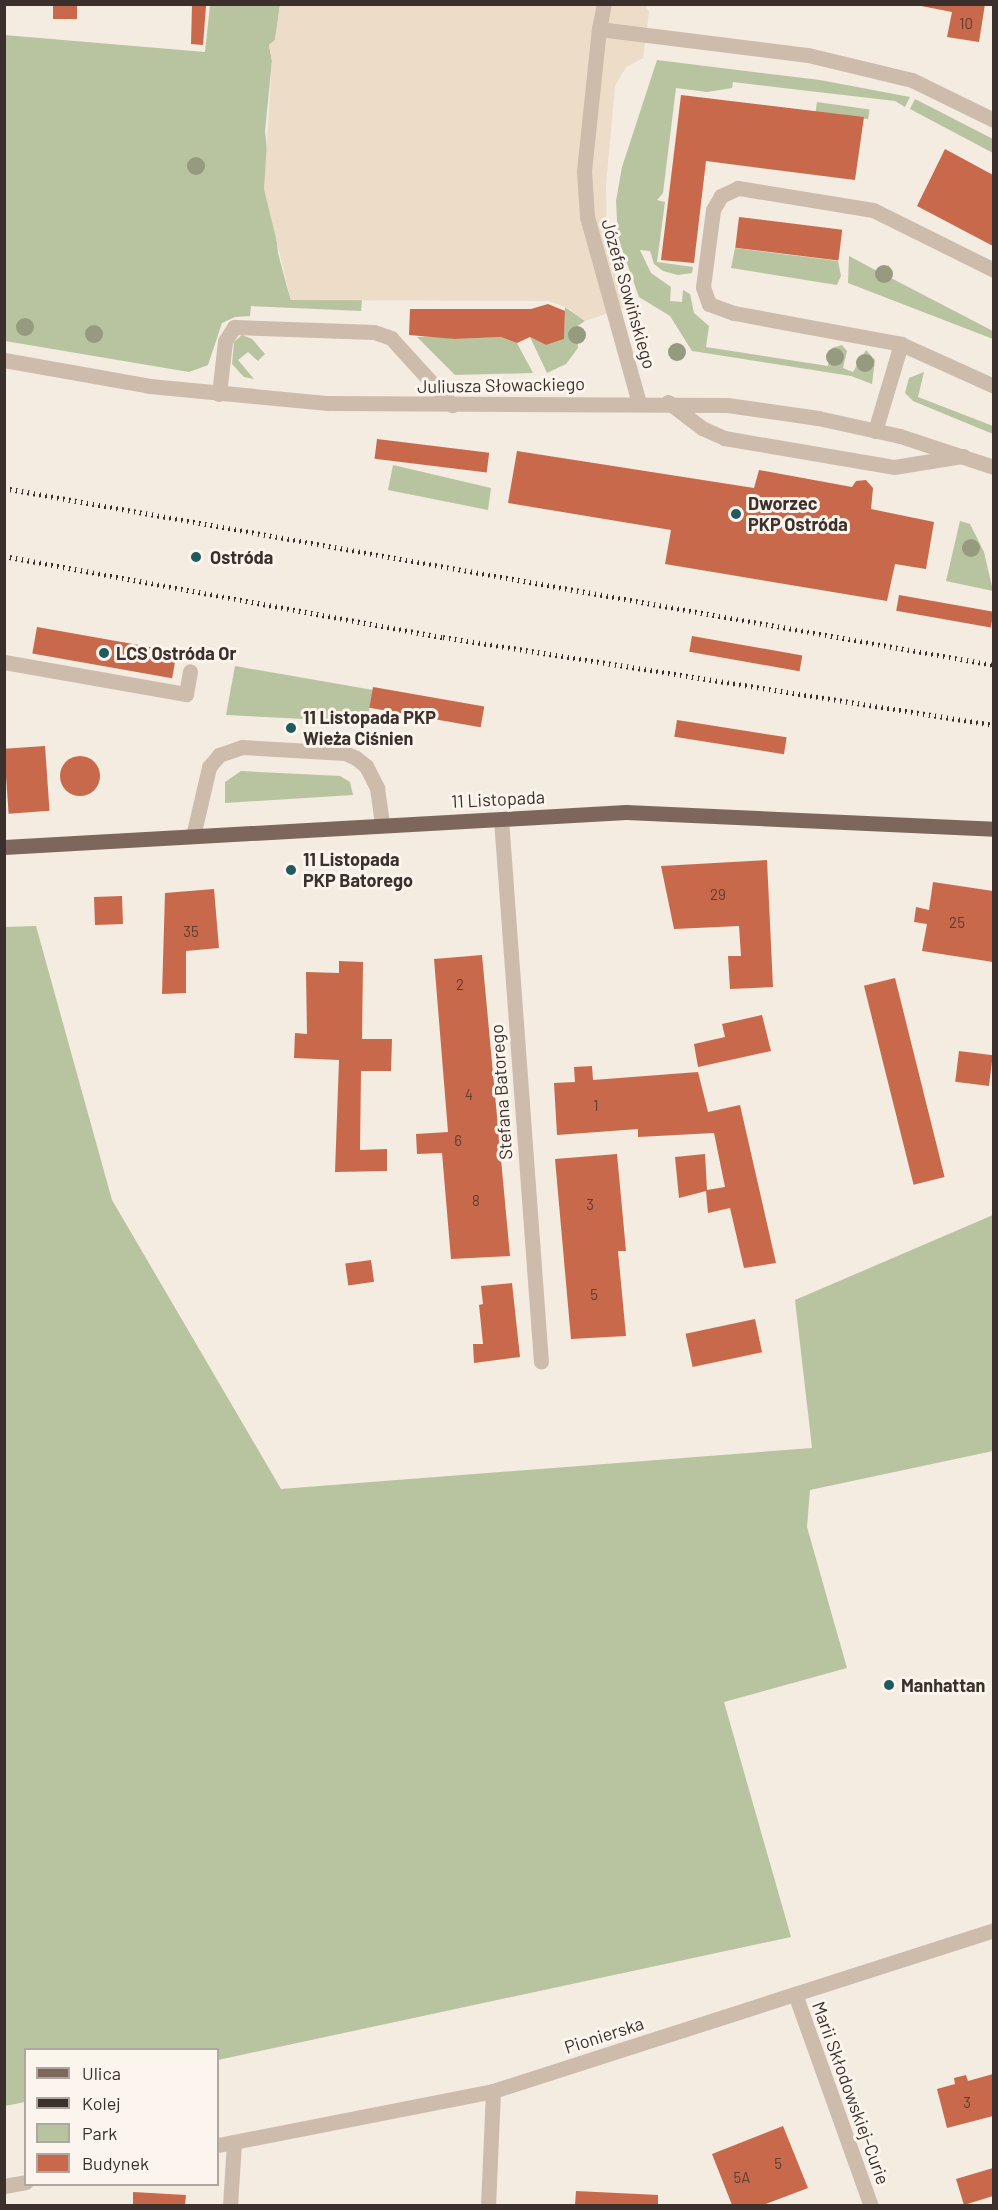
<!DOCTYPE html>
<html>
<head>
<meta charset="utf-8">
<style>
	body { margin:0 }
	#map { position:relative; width:998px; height:2210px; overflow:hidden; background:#f4ebe1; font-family:Barlow,sans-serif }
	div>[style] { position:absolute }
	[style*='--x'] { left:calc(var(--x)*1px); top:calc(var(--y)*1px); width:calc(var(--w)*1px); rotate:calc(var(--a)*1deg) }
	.green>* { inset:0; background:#b8c4a0; transform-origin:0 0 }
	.plaza>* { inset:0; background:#ecdcc8 }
	.building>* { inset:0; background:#c8694b; transform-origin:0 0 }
	.round { border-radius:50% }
	.minor>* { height:15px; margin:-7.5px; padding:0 7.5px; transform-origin:7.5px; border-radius:7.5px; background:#cdbbac }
	.major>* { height:15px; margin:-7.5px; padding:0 7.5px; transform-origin:7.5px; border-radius:7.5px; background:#7d675c }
	.rail>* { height:4.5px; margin-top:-2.25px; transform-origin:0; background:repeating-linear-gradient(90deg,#3b302b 0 1.5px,transparent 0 6px) }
	.trees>* { width:18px; height:18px; margin:-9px; border-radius:50%; background:#969b7f }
	.dots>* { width:16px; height:16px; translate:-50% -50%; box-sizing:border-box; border:3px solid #fbf5ee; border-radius:50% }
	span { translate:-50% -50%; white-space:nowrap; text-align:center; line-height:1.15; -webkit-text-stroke:6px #fbf5ee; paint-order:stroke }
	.number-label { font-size:15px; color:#5e3e33 }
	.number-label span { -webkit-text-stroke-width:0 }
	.street-label { font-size:18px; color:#3b302b }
	.poi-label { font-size:18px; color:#3b302b; font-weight:700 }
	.left { translate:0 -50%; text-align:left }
	.frame { position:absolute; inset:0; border:6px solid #3b302b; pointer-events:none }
	.legend { position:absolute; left:24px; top:2048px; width:195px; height:138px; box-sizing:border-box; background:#fbf5ee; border:2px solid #aea6a0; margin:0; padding:8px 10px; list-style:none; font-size:18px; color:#3b302b }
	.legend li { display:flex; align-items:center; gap:12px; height:30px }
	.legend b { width:30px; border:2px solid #aea6a0 }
</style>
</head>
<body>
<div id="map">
	<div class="green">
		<i style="clip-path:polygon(210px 5px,280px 5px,275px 40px,269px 45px,272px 61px,265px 131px,278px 253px,287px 287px,291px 300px,362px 300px,361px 311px,251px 306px,250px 316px,235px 317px,222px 323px,208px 365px,189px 372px,5px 341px,4px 35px,205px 52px)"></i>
		<i style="clip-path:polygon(657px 60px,820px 80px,910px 97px,905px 107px,895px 101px,733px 82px,732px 88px,707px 92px,676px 88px,663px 193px,657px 200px,665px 202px,657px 262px,693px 267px,692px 273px,678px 275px,663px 271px,654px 264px,650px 251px,640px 250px,651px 273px,671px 287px,670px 301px,682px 302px,683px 290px,690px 294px,694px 313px,709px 326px,706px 347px,828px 366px,832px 348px,842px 345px,847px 351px,843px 368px,853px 372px,866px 350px,875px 360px,872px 384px,851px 376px,692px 351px,670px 316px,639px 297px,618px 238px,616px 201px,622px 167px)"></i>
		<i style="clip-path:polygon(915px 99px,993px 139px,993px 153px,910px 109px)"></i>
		<i style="left:817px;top:102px;width:53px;height:10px;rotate:8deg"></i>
		<i style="clip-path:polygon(735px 248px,838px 261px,841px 276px,837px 285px,731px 268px)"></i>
		<i style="clip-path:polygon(849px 256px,879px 272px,889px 265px,889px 277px,993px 331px,993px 339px,848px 283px)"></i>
		<i style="clip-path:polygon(565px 307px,585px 321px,576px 327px,578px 348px,566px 364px,547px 373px,530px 337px,546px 345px,564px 339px)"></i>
		<i style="clip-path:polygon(242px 335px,252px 339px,265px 354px,258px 361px,248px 352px,238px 360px,254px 379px,244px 377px,232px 364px,234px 342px)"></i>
		<i style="clip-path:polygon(440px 336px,455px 339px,501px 337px,517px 343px,533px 373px,455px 375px,417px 337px)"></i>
		<i style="clip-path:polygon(924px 372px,918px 397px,993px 426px,993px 434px,913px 401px,905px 393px,909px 378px)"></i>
		<i style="clip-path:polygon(393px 465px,491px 488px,488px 510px,388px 490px)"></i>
		<i style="clip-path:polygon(960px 521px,970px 524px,984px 552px,993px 591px,946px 581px)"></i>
		<i style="clip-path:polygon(235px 666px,373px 690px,367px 722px,226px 715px)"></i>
		<i style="clip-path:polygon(241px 771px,340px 776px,350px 782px,353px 795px,225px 803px,225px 782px)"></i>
		<i style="clip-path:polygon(36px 926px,112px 1200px,281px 1489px,812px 1448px,795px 1300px,993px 1215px,993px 1451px,810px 1490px,807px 1527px,847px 1668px,724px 1702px,791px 1937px,218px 2060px,218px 2050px,26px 2050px,25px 2102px,5px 2106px,4px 927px)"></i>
	</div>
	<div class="plaza">
		<i style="clip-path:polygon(280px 5px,645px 5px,649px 12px,643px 58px,626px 67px,615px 86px,606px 185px,607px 242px,632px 305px,585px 321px,568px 308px,549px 301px,291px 300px,264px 189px,272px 61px,269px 45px,275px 40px)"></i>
	</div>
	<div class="building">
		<i style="left:53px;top:4px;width:24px;height:15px"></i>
		<i style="clip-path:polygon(911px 4px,985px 4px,979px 42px,947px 37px,952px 12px)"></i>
		<i style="clip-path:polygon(192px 5px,206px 6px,203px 45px,191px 44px)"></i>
		<i style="clip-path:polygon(681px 95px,864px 117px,855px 180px,706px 161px,694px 263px,661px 260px)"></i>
		<i style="clip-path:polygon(945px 149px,993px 175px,993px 246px,917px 206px)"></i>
		<i style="left:739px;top:217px;width:104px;height:31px;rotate:7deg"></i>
		<i style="clip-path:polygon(548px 304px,565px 311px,564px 339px,546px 345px,530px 337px,517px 343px,501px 337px,455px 339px,409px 335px,410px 309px,531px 309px)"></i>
		<i style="left:377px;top:439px;width:113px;height:20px;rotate:7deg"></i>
		<i style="clip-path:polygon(517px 451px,754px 488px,759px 470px,852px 487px,856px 481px,866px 480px,873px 488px,871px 509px,934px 522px,926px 569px,895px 564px,887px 601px,665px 564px,671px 530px,508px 503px)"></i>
		<i style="left:899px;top:595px;width:96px;height:16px;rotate:10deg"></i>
		<i style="left:37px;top:627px;width:142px;height:27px;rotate:10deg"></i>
		<i style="left:692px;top:636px;width:112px;height:16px;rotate:10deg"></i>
		<i style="left:373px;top:687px;width:113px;height:21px;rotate:10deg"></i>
		<i style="left:677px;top:720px;width:111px;height:17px;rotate:9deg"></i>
		<i style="left:45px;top:746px;width:65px;height:41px;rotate:86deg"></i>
		<i class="round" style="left:60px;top:756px;width:40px;height:40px"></i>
		<i style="clip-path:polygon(767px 860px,773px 987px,730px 989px,728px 956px,741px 956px,739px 926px,674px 929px,661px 866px)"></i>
		<i style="clip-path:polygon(933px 882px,993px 891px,993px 962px,922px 951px,927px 924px,914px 922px,916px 907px,929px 910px)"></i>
		<i style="clip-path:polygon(214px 889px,219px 948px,186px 951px,186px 993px,162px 994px,165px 893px)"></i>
		<i style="left:122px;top:896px;width:28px;height:28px;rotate:88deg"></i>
		<i style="clip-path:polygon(482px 955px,510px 1256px,451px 1259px,442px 1153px,417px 1154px,416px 1134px,448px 1132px,434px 959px)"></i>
		<i style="clip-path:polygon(339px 961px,363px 962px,362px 1039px,392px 1039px,391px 1071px,361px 1071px,360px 1150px,387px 1149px,387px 1171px,335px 1172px,339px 1060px,294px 1058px,295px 1033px,307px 1034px,306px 972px,339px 973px)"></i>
		<i style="left:895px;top:978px;width:205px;height:32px;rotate:76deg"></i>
		<i style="clip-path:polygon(762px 1015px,771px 1051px,698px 1067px,694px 1044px,725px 1037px,722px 1024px)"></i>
		<i style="left:959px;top:1051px;width:34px;height:31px;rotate:7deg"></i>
		<i style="clip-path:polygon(592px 1066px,593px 1080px,698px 1072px,708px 1112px,740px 1105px,776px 1263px,744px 1268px,730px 1208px,708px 1213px,706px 1191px,679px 1198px,675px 1157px,705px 1154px,707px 1190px,725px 1187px,714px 1133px,638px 1137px,638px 1129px,557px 1135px,554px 1083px,575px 1082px,574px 1067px)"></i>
		<i style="clip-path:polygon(617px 1154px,626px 1251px,618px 1251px,626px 1336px,571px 1339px,555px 1159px)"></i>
		<i style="left:371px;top:1260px;width:22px;height:26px;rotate:82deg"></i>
		<i style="clip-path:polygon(512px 1283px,520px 1357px,474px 1363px,473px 1344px,483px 1344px,479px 1305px,483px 1304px,481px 1286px)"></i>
		<i style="left:755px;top:1319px;width:34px;height:71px;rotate:78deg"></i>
		<i style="clip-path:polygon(993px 2074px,993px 2116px,947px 2128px,937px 2089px,955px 2084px,954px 2078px,966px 2075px,968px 2081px)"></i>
		<i style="clip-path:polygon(783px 2126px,808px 2188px,763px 2205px,732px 2205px,712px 2154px)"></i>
		<i style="clip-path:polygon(993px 2168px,993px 2196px,964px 2205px,956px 2179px)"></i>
		<i style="clip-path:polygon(576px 2191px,658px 2195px,658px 2205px,575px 2205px)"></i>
		<i style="clip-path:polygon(133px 2192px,186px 2195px,185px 2205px,133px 2205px)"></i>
	</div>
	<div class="minor">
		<i style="--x:599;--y:29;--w:25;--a:-79"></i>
		<i style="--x:994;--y:270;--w:135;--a:-153.6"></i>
		<i style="--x:873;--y:210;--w:137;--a:-170.7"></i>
		<i style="--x:738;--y:188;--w:19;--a:155"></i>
		<i style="--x:721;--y:196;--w:16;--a:120"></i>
		<i style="--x:713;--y:210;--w:78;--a:97.4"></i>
		<i style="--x:703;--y:287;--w:18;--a:71"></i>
		<i style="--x:709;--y:304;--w:27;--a:20"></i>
		<i style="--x:734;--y:313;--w:170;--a:10.5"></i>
		<i style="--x:901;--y:344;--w:102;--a:24.3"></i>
		<i style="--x:4;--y:360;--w:148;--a:10.1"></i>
		<i style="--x:150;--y:386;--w:179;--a:5.5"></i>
		<i style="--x:328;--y:403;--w:399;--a:0.3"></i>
		<i style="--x:727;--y:405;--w:92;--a:8.1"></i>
		<i style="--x:818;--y:418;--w:84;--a:12.4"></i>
		<i style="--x:900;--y:436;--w:99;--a:18.3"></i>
		<i style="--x:219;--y:394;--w:53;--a:-83.5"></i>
		<i style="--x:225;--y:341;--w:17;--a:-57"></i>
		<i style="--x:234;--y:327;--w:140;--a:2"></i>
		<i style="--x:374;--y:332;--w:18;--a:19"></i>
		<i style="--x:391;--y:338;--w:91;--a:47.7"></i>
		<i style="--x:668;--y:402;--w:43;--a:37.4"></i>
		<i style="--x:702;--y:428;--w:24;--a:24"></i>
		<i style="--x:724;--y:438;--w:172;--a:9.7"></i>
		<i style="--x:894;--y:467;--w:70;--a:-9.1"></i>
		<i style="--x:639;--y:403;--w:193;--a:-105.6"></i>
		<i style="--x:587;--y:217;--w:46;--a:-93.7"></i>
		<i style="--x:584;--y:171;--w:143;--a:-84"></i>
		<i style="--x:599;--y:29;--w:211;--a:7.1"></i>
		<i style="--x:808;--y:55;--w:107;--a:13.5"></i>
		<i style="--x:912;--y:80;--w:91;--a:26"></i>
		<i style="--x:875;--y:431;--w:91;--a:-73.4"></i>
		<i style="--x:4;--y:662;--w:185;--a:10"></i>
		<i style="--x:186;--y:694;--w:23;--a:-80"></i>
		<i style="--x:501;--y:819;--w:544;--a:85.79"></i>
		<i style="--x:193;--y:836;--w:71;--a:-76.9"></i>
		<i style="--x:209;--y:767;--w:16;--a:-50"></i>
		<i style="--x:219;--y:755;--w:24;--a:-19"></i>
		<i style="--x:242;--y:747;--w:103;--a:3.3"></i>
		<i style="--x:345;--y:753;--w:12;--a:24"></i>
		<i style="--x:356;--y:758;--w:13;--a:39"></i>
		<i style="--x:366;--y:766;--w:25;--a:63"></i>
		<i style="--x:377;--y:788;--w:37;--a:82"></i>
		<i style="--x:795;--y:1994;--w:225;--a:70.3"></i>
		<i style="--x:218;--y:2145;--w:280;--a:-11.1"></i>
		<i style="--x:493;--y:2091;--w:526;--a:-17.82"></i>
		<i style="--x:4;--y:2186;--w:22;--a:-10"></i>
		<i style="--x:230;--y:2206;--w:64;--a:-86.4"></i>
		<i style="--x:488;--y:2206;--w:115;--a:-87.5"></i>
	</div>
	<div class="major">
		<i style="--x:4;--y:847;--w:623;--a:-3.22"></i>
		<i style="--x:626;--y:812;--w:368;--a:2.6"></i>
	</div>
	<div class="rail">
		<i style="--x:4;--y:488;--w:1006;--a:10.14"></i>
		<i style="--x:4;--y:556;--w:446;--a:10.5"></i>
		<i style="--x:443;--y:637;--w:558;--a:9.07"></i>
	</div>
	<div class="trees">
		<i style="left:196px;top:166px"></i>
		<i style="left:884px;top:274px"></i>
		<i style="left:25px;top:327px"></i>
		<i style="left:94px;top:334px"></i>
		<i style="left:577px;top:335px"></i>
		<i style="left:677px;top:352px"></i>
		<i style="left:835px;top:357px"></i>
		<i style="left:865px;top:363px"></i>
		<i style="left:971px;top:548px"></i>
	</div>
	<div class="dots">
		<i style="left:736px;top:514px;background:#1f5a5e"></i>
		<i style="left:196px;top:557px;background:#1f5a5e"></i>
		<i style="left:104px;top:653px;background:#1f5a5e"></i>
		<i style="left:291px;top:728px;background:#1f5a5e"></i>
		<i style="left:291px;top:870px;background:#1f5a5e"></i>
		<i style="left:889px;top:1685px;background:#1f5a5e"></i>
	</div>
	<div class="number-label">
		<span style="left:966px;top:24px">10</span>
		<span style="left:718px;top:895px">29</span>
		<span style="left:957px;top:923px">25</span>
		<span style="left:191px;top:932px">35</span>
		<span style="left:460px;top:985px">2</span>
		<span style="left:469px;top:1095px">4</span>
		<span style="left:596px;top:1106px">1</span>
		<span style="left:458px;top:1141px">6</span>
		<span style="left:476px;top:1201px">8</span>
		<span style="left:590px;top:1205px">3</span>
		<span style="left:594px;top:1295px">5</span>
		<span style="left:967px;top:2103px">3</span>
		<span style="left:778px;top:2164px">5</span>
		<span style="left:742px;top:2178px">5A</span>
	</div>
	<div class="street-label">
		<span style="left:629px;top:294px;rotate:74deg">Józefa Sowińskiego</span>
		<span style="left:501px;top:385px;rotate:-1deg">Juliusza Słowackiego</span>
		<span style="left:498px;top:799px;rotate:-3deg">11 Listopada</span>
		<span style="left:501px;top:1092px;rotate:-94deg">Stefana Batorego</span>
		<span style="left:604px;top:2035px;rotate:-18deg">Pionierska</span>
		<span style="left:851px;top:2093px;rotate:70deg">Marii Skłodowskiej-Curie</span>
	</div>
	<div class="poi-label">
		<span class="left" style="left:748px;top:514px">Dworzec<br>PKP Ostróda</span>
		<span class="left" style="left:210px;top:557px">Ostróda</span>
		<span class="left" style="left:116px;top:653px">LCS Ostróda Or</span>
		<span class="left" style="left:303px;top:728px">11 Listopada PKP<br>Wieża Ciśnien</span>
		<span class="left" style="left:303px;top:870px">11 Listopada<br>PKP Batorego</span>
		<span class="left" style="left:901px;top:1685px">Manhattan</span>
	</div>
	<div class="frame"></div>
	<ul class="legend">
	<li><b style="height:8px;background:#7d675c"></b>Ulica</li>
	<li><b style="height:8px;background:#3b302b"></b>Kolej</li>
	<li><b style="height:16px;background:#b8c4a0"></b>Park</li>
	<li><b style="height:16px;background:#c8694b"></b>Budynek</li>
	</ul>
</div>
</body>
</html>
